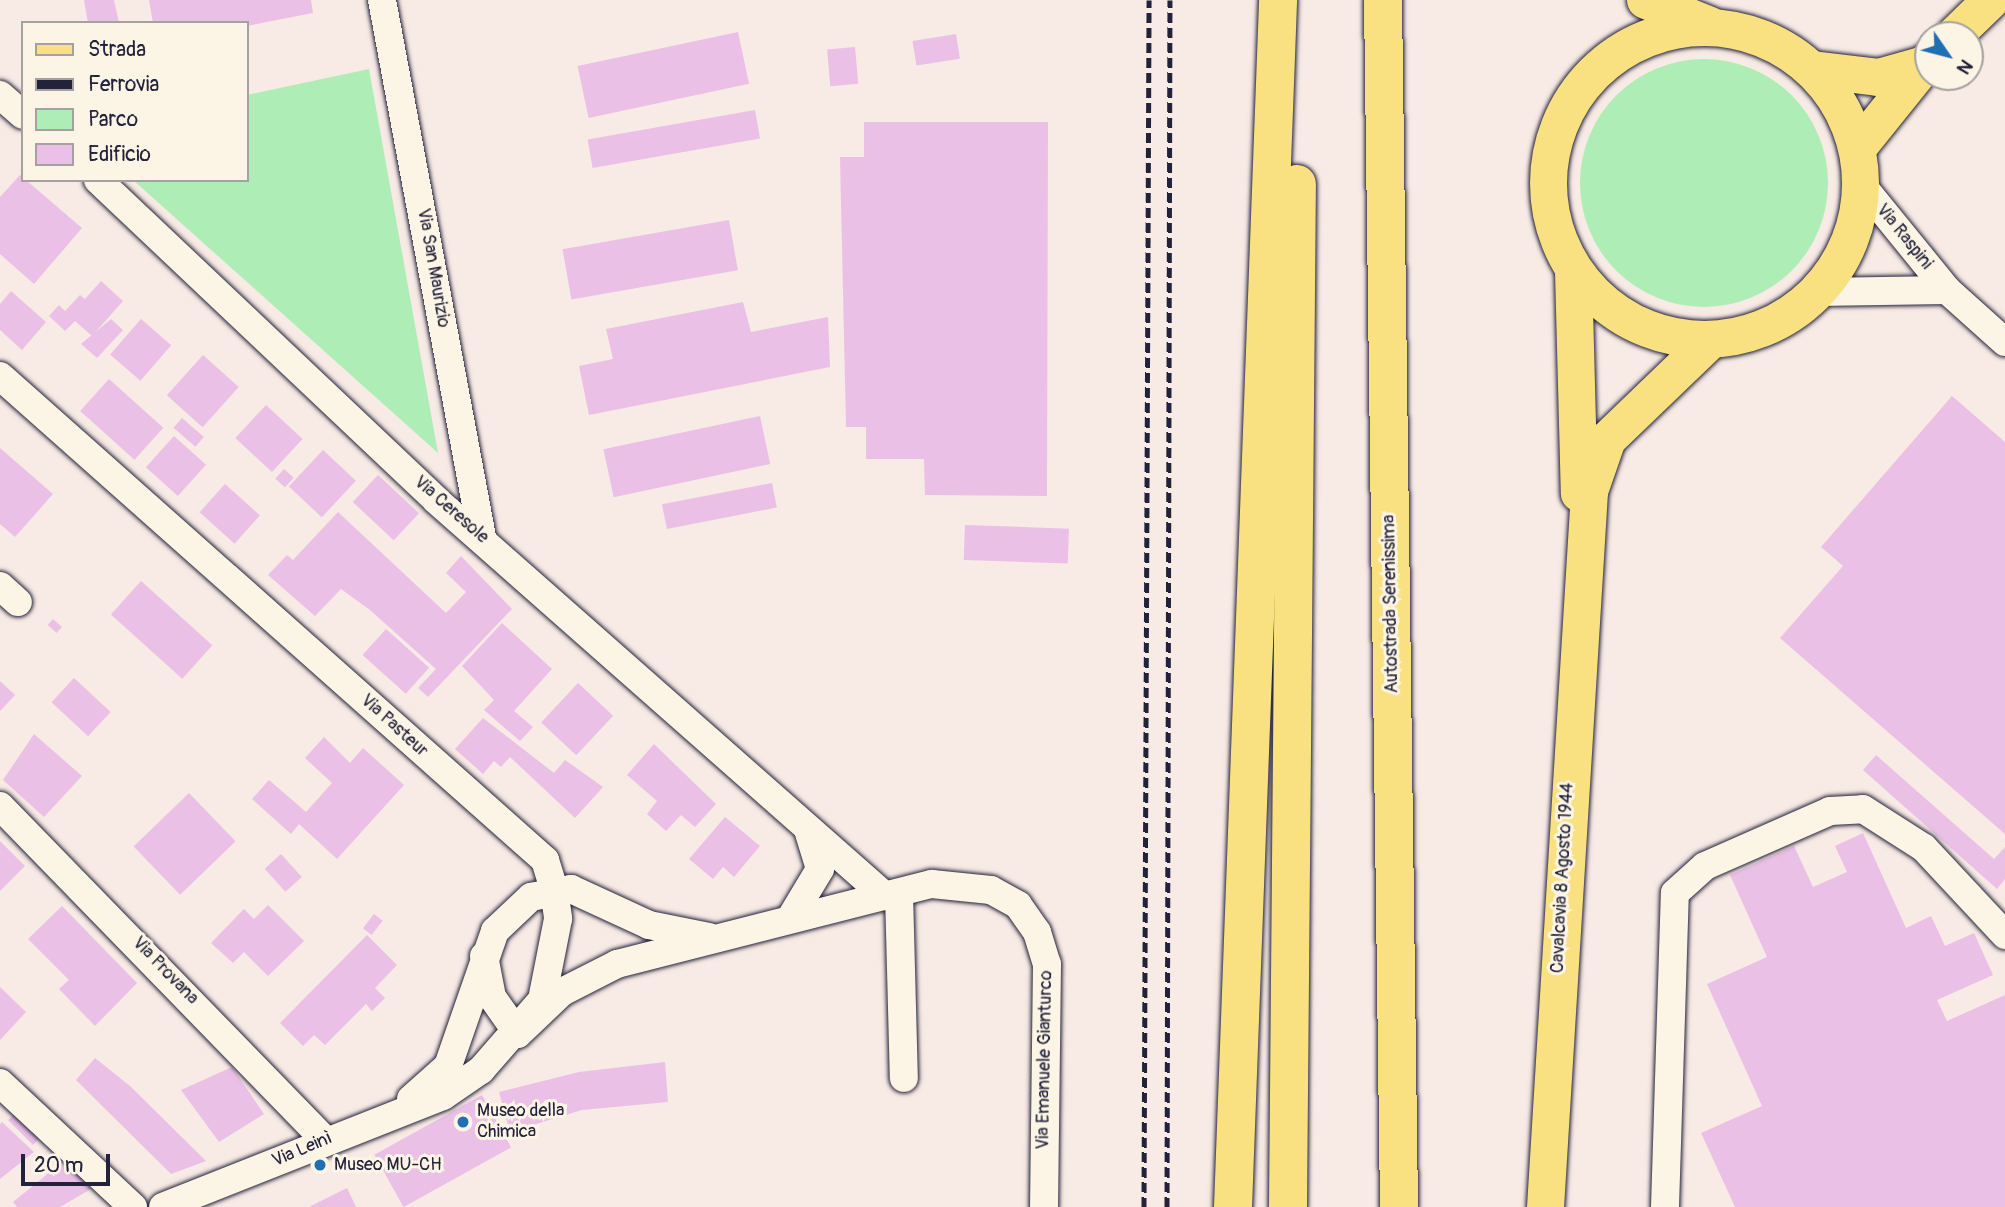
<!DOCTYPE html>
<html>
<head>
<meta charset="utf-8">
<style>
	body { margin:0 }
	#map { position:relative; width:2005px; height:1207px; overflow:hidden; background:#f8eae5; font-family:Pangolin,sans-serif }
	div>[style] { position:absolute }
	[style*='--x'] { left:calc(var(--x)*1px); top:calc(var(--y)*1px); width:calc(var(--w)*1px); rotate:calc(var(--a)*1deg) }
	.green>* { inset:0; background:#aeeeb6 }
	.round { border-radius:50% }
	.building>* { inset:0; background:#eac0e7; transform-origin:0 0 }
	.roads { filter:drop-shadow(0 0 2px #22223b) drop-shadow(0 0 2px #22223b) }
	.minor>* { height:28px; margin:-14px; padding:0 14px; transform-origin:14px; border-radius:14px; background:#fcf5e5 }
	.major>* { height:37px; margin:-18.5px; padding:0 18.5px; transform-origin:18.5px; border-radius:18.5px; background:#f9e181 }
	.major>.ring { margin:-18.5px; padding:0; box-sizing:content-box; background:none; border:37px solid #f9e181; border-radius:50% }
	.highway>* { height:38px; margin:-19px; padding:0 19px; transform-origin:19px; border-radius:19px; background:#f9e181 }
	.rail>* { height:5px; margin-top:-2.5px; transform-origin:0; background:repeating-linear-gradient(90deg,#22223b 0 10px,transparent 0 15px) }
	.dots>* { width:19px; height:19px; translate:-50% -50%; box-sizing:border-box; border:4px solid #fcf5e5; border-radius:50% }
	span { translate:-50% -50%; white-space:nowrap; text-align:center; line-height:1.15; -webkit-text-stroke:6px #fcf5e5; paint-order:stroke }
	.street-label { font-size:18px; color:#22223b }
	.poi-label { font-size:18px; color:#22223b }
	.left { translate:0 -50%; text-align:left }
	.legend { position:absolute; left:21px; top:21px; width:228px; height:161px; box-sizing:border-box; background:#fcf5e5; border:2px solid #a5a1a1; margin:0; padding:9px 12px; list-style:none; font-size:21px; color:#22223b }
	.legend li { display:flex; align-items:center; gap:14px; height:35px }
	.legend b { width:35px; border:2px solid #a5a1a1 }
	.north { position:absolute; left:1914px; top:21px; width:70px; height:70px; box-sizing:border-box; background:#fcf5e5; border:2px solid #a5a1a1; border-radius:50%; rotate:125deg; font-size:19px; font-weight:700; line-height:28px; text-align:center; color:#22223b }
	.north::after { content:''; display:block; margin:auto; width:24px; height:32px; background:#1f6fb2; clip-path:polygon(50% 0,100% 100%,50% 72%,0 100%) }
	.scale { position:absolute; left:21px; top:1154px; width:89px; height:32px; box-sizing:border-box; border:4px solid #22223b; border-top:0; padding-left:9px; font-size:21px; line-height:24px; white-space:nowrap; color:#22223b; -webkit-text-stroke:5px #fcf5e5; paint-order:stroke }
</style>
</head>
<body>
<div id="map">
	<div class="green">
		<i class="round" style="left:1580px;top:59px;width:248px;height:248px"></i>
		<i style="clip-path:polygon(369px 69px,438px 453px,133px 180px,247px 180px,247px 95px)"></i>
	</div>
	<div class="building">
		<i style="clip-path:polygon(84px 0,114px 0,119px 23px,88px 23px)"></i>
		<i style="clip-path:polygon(149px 0,311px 0,313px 13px,247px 26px,153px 23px)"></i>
		<i style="left:738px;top:32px;width:53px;height:164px;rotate:78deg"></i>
		<i style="left:956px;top:34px;width:25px;height:44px;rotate:81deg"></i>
		<i style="left:855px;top:47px;width:37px;height:28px;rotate:85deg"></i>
		<i style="left:755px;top:110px;width:29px;height:170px;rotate:80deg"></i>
		<i style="clip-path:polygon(864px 122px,1048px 122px,1047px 496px,925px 495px,924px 459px,866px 459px,866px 427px,846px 427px,840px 157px,864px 157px)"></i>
		<i style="clip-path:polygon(20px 175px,82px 228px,34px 284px,0 254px,0 197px)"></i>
		<i style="left:729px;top:220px;width:51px;height:169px;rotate:80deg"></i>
		<i style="clip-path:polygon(101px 281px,123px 301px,92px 336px,75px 321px,65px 331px,49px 316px,59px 305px,65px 311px,80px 295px,85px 299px)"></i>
		<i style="clip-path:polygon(11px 291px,46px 322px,22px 350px,0 330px,0 304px)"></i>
		<i style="clip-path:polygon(743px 302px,751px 332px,828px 317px,830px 367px,589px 415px,579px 366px,613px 359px,606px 329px)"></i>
		<i style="clip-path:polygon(111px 319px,123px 330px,97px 358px,81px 344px)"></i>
		<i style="left:141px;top:319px;width:40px;height:47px;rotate:41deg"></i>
		<i style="left:203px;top:355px;width:48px;height:54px;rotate:42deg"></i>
		<i style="left:109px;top:379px;width:73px;height:43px;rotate:42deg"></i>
		<i style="clip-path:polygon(1952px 396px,2005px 442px,2005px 834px,1780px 638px,1843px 566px,1821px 547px)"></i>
		<i style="left:266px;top:405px;width:50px;height:45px;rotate:43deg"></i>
		<i style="left:760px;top:416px;width:49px;height:160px;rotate:78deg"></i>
		<i style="left:182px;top:418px;width:29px;height:13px;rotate:41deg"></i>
		<i style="left:174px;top:436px;width:43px;height:42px;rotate:42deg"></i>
		<i style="clip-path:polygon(0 448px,53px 494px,15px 537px,0 524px)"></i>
		<i style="left:323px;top:450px;width:45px;height:50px;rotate:43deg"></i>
		<i style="left:284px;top:469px;width:13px;height:13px;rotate:42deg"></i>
		<i style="left:378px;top:475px;width:56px;height:37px;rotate:43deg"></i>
		<i style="left:772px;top:483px;width:25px;height:112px;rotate:79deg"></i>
		<i style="left:225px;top:484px;width:47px;height:38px;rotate:42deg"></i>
		<i style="clip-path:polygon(338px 512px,446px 613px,466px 592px,446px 573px,461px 556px,512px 609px,428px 697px,418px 688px,436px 669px,370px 610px,341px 589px,315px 616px,268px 575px,287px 555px,293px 560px)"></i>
		<i style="left:965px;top:525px;width:104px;height:35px;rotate:2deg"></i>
		<i style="left:141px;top:581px;width:96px;height:45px;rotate:42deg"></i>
		<i style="left:53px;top:619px;width:12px;height:8px;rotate:42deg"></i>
		<i style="clip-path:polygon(502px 623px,552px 669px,514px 711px,533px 727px,520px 741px,484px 710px,494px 700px,462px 666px)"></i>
		<i style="left:386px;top:629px;width:58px;height:35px;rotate:42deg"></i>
		<i style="left:74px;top:678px;width:50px;height:33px;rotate:43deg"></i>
		<i style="clip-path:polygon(0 681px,15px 695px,0 711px)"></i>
		<i style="left:578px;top:683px;width:48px;height:54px;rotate:43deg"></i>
		<i style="clip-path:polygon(483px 718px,554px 773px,565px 760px,603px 787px,575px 818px,510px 757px,501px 767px,494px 761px,483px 774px,455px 749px)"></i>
		<i style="clip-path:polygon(34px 734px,82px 776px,44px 817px,3px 780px)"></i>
		<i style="clip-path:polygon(324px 737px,350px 763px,363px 748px,404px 785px,337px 859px,299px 824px,291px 834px,252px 799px,269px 780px,306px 812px,332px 783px,305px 758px)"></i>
		<i style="clip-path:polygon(654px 744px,716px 804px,695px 827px,681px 815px,666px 831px,647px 814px,657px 801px,627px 775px)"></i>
		<i style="clip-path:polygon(1876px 755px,1994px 859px,2005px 847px,2005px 879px,1997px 889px,1863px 770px)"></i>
		<i style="left:189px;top:793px;width:67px;height:77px;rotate:46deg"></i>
		<i style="clip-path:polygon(725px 817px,760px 846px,734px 877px,723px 867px,713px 879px,689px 859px)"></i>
		<i style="clip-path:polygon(1863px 833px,1906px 928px,1931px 916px,1945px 946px,1974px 933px,1993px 975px,1937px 1000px,1947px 1021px,2005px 995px,2005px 1207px,1735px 1207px,1701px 1133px,1762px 1106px,1707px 984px,1767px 957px,1730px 875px,1794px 846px,1813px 887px,1847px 872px,1835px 846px)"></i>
		<i style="clip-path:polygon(0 841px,25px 866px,0 891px)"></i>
		<i style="left:281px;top:854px;width:31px;height:22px;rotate:48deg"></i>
		<i style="clip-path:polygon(268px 905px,304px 941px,268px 976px,244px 952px,233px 963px,211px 943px,244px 909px,254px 919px)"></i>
		<i style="clip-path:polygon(62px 906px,137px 983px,95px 1026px,59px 989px,69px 980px,28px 939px)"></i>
		<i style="left:374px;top:914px;width:11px;height:18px;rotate:38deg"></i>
		<i style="clip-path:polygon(367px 935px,397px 965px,375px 988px,385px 998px,372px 1011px,366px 1004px,325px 1045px,314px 1035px,303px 1046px,280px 1023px)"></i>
		<i style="clip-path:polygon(0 987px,26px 1012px,0 1040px)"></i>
		<i style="clip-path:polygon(95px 1058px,130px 1086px,206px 1161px,171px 1174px,76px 1080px)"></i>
		<i style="clip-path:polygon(665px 1062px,668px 1102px,582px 1110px,510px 1132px,499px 1092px,579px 1072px)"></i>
		<i style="clip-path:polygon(232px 1067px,264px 1114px,219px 1142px,181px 1090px)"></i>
		<i style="left:482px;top:1095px;width:60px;height:123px;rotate:61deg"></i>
		<i style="clip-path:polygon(18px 1111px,44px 1134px,33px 1145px,8px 1120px)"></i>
		<i style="clip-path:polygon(2px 1122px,34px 1152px,0 1179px,0 1124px)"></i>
		<i style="clip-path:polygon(66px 1159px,91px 1189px,60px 1207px,17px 1207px,13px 1202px)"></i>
		<i style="clip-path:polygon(347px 1188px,356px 1207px,309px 1207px)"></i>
	</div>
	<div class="roads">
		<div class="minor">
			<i style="--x:382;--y:0;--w:546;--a:79.45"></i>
			<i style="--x:0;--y:95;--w:30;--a:41"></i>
			<i style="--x:98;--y:180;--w:465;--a:43.4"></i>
			<i style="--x:436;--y:500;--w:599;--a:41.41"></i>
			<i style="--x:1861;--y:184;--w:136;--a:50.9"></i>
			<i style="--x:1947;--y:290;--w:78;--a:41.9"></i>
			<i style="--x:1817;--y:292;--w:130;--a:-0.9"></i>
			<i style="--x:0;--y:376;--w:729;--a:41.61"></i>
			<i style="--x:545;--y:860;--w:30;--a:73"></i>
			<i style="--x:554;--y:889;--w:30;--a:82"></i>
			<i style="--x:558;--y:919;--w:83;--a:101.2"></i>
			<i style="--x:542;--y:1000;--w:93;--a:131.1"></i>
			<i style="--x:481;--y:1070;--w:46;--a:145.6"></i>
			<i style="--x:443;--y:1096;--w:301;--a:158.4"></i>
			<i style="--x:0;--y:586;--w:24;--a:42"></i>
			<i style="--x:0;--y:806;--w:466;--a:45.8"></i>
			<i style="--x:899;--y:893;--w:185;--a:88.5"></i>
			<i style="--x:790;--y:919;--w:58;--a:-59"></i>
			<i style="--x:820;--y:869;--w:37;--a:-107"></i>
			<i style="--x:484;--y:956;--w:42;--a:79"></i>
			<i style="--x:492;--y:997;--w:45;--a:54.9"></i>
			<i style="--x:518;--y:1034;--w:61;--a:-43.7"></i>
			<i style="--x:562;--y:992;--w:62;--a:-27"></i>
			<i style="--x:617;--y:964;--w:325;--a:-14.3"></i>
			<i style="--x:932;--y:884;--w:59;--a:5.8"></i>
			<i style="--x:991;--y:890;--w:31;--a:29"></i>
			<i style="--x:1018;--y:905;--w:33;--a:55"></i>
			<i style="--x:1037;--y:932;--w:34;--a:73"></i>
			<i style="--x:1047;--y:964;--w:243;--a:90.7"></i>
			<i style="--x:0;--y:1083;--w:182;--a:43"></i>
			<i style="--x:411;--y:1099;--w:50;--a:-41.7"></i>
			<i style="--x:448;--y:1066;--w:143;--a:-70.8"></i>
			<i style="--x:495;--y:931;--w:50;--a:-43.4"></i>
			<i style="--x:531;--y:897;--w:41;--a:-11.3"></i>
			<i style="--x:571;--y:889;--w:86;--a:24.8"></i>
			<i style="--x:649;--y:925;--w:61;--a:11.3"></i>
			<i style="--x:1665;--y:1207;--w:314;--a:-88.2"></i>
			<i style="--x:1675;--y:893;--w:40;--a:-42"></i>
			<i style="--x:1705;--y:866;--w:137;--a:-23.7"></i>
			<i style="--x:1830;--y:811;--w:33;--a:-3"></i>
			<i style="--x:1863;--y:809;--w:72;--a:32.6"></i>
			<i style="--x:1924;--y:848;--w:119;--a:47"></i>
		</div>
		<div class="major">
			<i class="ring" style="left:1548px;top:27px;width:275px;height:275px"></i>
			<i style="--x:1954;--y:35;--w:50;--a:-44.2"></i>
			<i style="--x:1812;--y:69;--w:66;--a:6.9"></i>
			<i style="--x:1878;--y:77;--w:48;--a:-15.8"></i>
			<i style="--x:1857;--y:148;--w:112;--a:-51.2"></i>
			<i style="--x:1573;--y:270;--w:223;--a:88.5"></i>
			<i style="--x:1545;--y:1207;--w:717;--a:-86.48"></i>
			<i style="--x:1589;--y:491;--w:55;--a:-70.9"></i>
			<i style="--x:1607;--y:439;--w:143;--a:-43.9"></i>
		</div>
		<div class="highway">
			<i style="--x:1383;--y:0;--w:1207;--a:89.24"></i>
			<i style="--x:1646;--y:0;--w:69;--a:22.1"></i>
			<i style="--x:1233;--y:1207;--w:1208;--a:-87.86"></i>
			<i style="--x:1288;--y:1207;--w:1023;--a:-89.5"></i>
		</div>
	</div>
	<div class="rail">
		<i style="--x:1144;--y:1207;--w:1207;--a:-89.76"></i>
		<i style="--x:1167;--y:1207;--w:1207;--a:-89.86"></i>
	</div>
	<div class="dots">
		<i style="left:463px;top:1122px;background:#1f6fb2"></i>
		<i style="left:320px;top:1165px;background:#1f6fb2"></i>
	</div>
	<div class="street-label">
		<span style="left:1904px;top:237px;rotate:51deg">Via Raspini</span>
		<span style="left:433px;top:268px;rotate:80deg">Via San Maurizio</span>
		<span style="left:451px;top:510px;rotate:41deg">Via Ceresole</span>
		<span style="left:1391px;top:604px;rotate:-91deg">Autostrada Serenissima</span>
		<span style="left:394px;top:726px;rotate:42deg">Via Pasteur</span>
		<span style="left:1563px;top:878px;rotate:-87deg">Cavalcavia 8 Agosto 1944</span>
		<span style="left:165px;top:971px;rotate:46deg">Via Provana</span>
		<span style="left:1045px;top:1060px;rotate:-89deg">Via Emanuele Gianturco</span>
		<span style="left:302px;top:1150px;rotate:-23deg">Via Leinì</span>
	</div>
	<div class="poi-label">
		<span class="left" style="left:477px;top:1122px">Museo della<br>Chimica</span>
		<span class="left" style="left:334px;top:1165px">Museo MU-CH</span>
	</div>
	<ul class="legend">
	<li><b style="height:9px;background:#f9e181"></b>Strada</li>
	<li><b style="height:9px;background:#22223b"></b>Ferrovia</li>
	<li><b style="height:19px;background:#aeeeb6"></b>Parco</li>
	<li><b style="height:19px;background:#eac0e7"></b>Edificio</li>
	</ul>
	<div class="north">N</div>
	<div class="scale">20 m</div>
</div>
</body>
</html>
